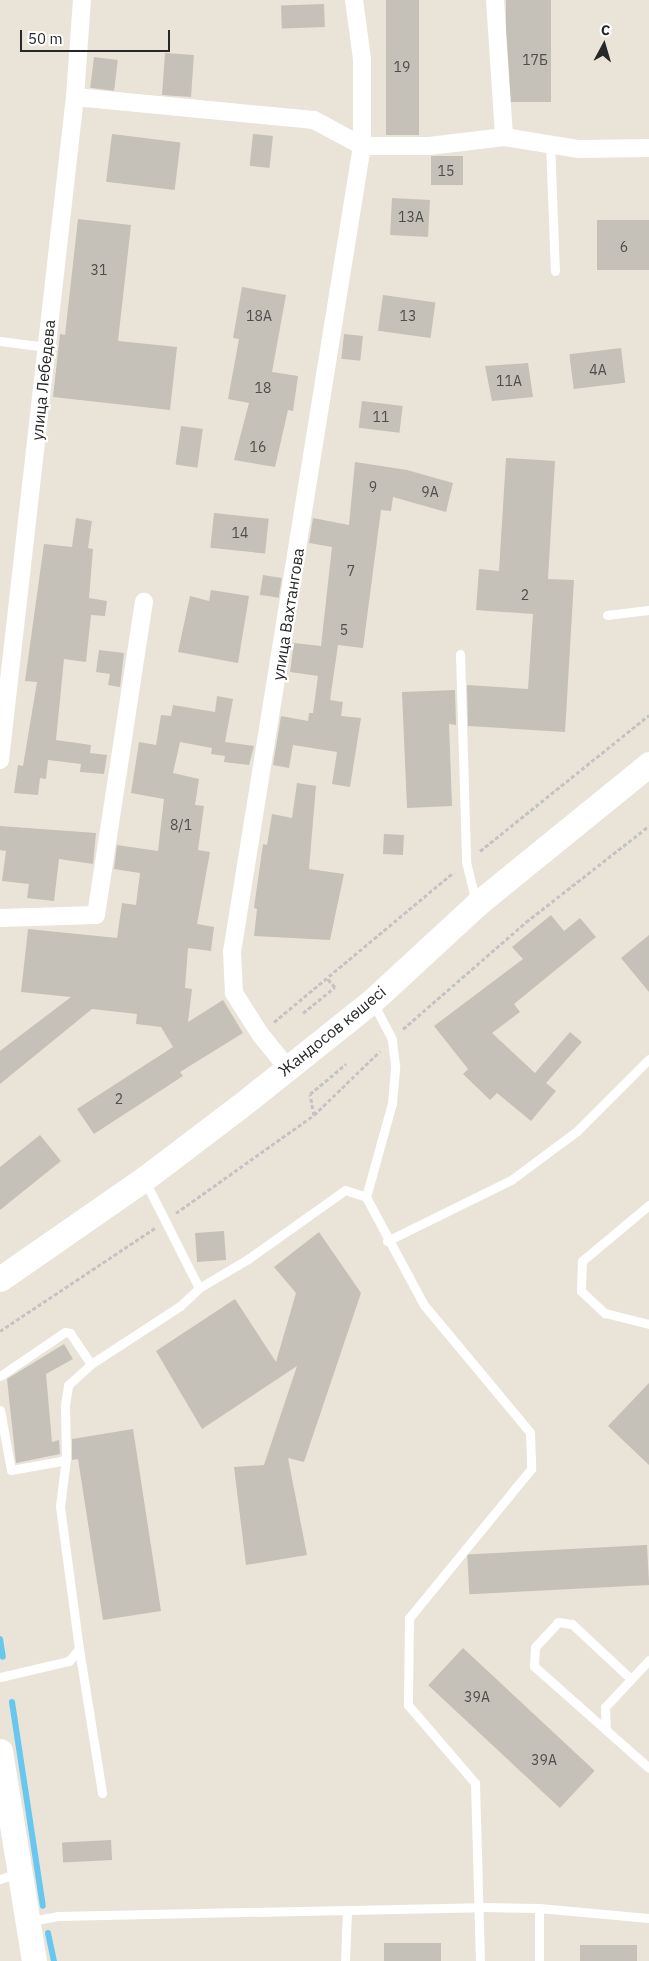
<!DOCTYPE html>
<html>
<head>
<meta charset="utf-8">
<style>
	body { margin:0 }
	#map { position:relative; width:649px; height:1961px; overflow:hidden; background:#eae3d8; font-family:"IBM Plex Sans",sans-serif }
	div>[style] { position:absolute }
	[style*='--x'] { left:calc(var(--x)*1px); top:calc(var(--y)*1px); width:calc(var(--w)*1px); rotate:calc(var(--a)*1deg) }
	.stream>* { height:6px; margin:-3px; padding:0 3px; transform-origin:3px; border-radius:3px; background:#68c7ef }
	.building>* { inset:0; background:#c5c0b8; transform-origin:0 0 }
	.path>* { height:3px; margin-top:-1.5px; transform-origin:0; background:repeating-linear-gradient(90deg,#c3c3c3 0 4px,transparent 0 6.5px) }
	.lane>* { height:9px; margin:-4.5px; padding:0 4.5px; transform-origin:4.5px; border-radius:4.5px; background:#fff }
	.street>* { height:18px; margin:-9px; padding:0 9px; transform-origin:9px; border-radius:9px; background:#fff }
	.secondary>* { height:25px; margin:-12.5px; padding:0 12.5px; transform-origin:12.5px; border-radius:12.5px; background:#fff }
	span { translate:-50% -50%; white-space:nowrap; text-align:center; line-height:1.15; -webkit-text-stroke:4.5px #fff; paint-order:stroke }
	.number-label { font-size:14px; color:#4e4d4b }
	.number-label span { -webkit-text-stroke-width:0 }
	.street-label { font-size:16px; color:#272727 }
	.north { position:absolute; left:579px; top:20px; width:50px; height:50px; -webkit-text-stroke:4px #fff; paint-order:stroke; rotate:6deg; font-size:14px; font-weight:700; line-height:20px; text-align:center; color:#272727 }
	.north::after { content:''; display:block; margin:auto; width:18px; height:22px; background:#272727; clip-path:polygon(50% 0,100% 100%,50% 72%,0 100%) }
	.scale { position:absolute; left:20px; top:30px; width:150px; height:22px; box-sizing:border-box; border:2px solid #272727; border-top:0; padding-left:6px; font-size:15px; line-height:18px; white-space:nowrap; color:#272727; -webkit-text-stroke:4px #fff; paint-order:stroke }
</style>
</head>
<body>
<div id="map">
	<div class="stream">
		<i style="--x:0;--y:1639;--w:18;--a:81"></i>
		<i style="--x:12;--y:1702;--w:206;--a:81.4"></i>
		<i style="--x:48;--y:1933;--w:29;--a:78"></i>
	</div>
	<div class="building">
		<i style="left:386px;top:0;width:33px;height:135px"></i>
		<i style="left:506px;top:0;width:45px;height:102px"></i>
		<i style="left:324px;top:4px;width:23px;height:43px;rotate:88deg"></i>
		<i style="left:165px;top:53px;width:29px;height:42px;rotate:4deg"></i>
		<i style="left:94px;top:57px;width:24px;height:31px;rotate:7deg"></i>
		<i style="left:112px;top:134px;width:69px;height:48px;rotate:7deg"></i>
		<i style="left:253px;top:134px;width:20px;height:32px;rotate:6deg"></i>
		<i style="left:431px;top:156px;width:32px;height:29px"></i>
		<i style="left:392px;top:198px;width:38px;height:37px;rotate:3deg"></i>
		<i style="clip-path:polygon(78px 219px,131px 225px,118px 341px,177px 347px,170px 410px,53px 397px,60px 334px,65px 335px)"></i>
		<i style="left:649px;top:220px;width:50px;height:52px;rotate:90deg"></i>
		<i style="clip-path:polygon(242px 287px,286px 295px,272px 372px,298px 376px,293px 411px,288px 410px,275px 467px,234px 460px,249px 403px,228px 399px,239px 339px,233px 338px)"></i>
		<i style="left:383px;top:295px;width:53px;height:36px;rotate:8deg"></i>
		<i style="left:344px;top:334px;width:19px;height:25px;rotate:6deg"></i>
		<i style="left:621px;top:348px;width:35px;height:52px;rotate:83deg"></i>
		<i style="clip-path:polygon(528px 363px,533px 397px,492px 401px,485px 366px)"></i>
		<i style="left:362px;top:401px;width:41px;height:27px;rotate:7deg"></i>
		<i style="left:181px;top:426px;width:22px;height:39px;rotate:8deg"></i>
		<i style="clip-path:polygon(506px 458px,555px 461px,548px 579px,574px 580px,565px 732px,468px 726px,467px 685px,528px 689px,533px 614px,476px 610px,479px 569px,499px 571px)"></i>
		<i style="clip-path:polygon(355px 462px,407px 470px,453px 483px,446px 512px,393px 497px,391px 511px,381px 510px,363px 648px,338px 645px,330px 700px,343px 702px,341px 716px,361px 718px,350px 787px,332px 784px,337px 752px,293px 745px,289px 768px,273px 765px,281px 716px,308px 721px,309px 713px,313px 713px,318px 676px,290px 672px,294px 643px,321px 646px,332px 547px,309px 543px,313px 518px,349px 525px)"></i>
		<i style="left:214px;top:513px;width:55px;height:35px;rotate:6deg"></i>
		<i style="clip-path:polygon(76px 518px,92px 521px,88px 548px,93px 549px,89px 598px,107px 601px,105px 616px,91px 615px,86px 662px,64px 659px,56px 740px,91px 745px,90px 753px,107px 755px,104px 774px,80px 772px,81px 764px,48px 760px,46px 779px,40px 778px,38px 795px,14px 793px,18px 765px,23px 766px,37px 682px,25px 681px,44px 544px,72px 547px)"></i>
		<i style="left:263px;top:575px;width:19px;height:20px;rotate:9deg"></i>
		<i style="clip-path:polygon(211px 590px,249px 596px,238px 663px,178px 652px,190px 596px,209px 601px)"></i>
		<i style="clip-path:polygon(99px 650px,124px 653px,120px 687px,108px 685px,110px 674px,96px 672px)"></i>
		<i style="clip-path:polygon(455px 690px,456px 725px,449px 724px,452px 806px,407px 808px,402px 692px)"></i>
		<i style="clip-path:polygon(217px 696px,233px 699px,225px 742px,254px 746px,249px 765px,224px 762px,225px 756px,211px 754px,212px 748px,180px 742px,173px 773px,199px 779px,195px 805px,204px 806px,198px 850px,210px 852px,197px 924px,214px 927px,211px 951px,188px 948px,185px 988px,192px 989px,188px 1022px,223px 1000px,243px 1033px,180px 1072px,183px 1076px,94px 1134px,77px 1109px,173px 1047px,161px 1027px,136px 1024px,137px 1014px,92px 1009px,0 1084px,0 1051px,71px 997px,21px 992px,28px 929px,117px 938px,122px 903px,136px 905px,140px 873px,114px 869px,117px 845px,158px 851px,164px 799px,131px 793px,139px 742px,156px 745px,161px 715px,171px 716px,173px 705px,215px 712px)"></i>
		<i style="clip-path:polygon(297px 783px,316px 786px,309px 869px,344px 874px,330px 940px,254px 936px,257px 909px,254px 908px,263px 844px,267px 845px,272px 814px,292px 818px)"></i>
		<i style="clip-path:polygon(0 826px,96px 833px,93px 864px,59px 859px,54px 901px,27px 898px,29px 884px,2px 881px,6px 851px,0 850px)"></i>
		<i style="left:384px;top:834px;width:20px;height:20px;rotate:3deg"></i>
		<i style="clip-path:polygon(551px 915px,564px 931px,580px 918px,596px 937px,514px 1004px,520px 1012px,492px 1033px,535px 1073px,570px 1032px,582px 1042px,546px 1083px,556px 1091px,531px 1121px,497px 1093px,490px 1100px,463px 1074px,468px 1069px,434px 1026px,523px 959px,512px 947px)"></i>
		<i style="clip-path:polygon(649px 935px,649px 992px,621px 958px)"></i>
		<i style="clip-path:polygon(40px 1135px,61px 1161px,0 1210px,0 1167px)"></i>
		<i style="left:224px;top:1231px;width:29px;height:29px;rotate:86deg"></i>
		<i style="clip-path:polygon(319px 1232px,361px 1293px,304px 1462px,288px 1458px,307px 1555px,246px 1565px,234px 1467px,264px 1465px,297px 1366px,202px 1429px,156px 1351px,235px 1299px,276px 1362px,296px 1293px,274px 1267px)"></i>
		<i style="clip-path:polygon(64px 1344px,73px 1359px,46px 1374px,52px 1442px,59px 1440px,60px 1454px,16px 1463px,7px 1379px)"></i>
		<i style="clip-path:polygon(649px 1383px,649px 1465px,608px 1426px)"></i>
		<i style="clip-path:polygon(133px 1429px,161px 1611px,103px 1620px,78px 1459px,72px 1460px,72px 1439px)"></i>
		<i style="left:647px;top:1545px;width:40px;height:180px;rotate:87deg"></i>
		<i style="left:463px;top:1648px;width:180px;height:51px;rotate:43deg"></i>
		<i style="left:111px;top:1840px;width:20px;height:49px;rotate:87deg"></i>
		<i style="left:441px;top:1943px;width:18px;height:57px;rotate:90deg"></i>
		<i style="left:580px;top:1945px;width:57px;height:16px"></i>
	</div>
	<div class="path">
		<i style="--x:480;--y:851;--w:217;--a:-38.8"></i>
		<i style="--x:303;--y:1013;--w:41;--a:-39.1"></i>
		<i style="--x:335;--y:987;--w:12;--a:-132"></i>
		<i style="--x:274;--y:1022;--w:234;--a:-39.8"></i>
		<i style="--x:403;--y:1029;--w:163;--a:-41"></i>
		<i style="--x:526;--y:922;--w:156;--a:-38"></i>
		<i style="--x:314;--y:1115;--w:21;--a:-101"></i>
		<i style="--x:310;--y:1094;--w:47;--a:-39.8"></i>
		<i style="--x:176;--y:1213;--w:169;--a:-35.4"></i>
		<i style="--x:314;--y:1115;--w:92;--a:-44.1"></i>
		<i style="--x:0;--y:1331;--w:186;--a:-33.6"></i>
	</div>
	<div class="lane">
		<i style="--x:550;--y:142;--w:129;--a:87.8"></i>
		<i style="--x:0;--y:341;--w:47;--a:7.3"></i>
		<i style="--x:607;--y:615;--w:42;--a:-6.8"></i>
		<i style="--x:460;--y:654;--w:208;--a:88.3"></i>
		<i style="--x:466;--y:862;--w:41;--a:76"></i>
		<i style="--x:366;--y:1197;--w:98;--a:-74.5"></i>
		<i style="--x:392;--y:1103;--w:38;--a:-85"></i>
		<i style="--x:395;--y:1065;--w:26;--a:-97"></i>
		<i style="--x:392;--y:1039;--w:41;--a:-117.8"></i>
		<i style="--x:649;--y:1205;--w:87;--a:140.1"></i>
		<i style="--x:582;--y:1261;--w:30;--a:92"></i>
		<i style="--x:581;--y:1291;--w:33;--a:43"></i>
		<i style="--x:605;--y:1313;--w:45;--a:14"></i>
		<i style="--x:387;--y:1241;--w:138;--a:-26.2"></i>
		<i style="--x:511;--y:1180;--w:82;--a:-36.6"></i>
		<i style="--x:577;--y:1131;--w:102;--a:-45"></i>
		<i style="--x:199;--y:1288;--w:57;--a:-30.6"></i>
		<i style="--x:248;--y:1259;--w:119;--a:-35.4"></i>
		<i style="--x:345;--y:1190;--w:22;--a:18"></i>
		<i style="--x:366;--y:1197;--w:123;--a:61.8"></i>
		<i style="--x:424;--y:1305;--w:165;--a:50.2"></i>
		<i style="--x:530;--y:1432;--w:37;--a:88"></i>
		<i style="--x:531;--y:1469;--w:193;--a:129.3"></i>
		<i style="--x:409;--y:1618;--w:87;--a:90.7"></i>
		<i style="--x:408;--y:1705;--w:103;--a:49.3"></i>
		<i style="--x:475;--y:1783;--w:178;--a:88.4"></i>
		<i style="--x:0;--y:1376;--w:78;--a:-34.1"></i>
		<i style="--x:65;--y:1332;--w:5;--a:11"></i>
		<i style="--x:70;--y:1333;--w:37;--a:56"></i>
		<i style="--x:0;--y:1410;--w:61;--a:79.6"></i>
		<i style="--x:11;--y:1470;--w:51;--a:-10.2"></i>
		<i style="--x:61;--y:1461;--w:6;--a:-31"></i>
		<i style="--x:66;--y:1458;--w:53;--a:-91.1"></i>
		<i style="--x:65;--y:1405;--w:20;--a:-81"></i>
		<i style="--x:68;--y:1385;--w:31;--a:-42"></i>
		<i style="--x:91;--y:1364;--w:106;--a:-33.1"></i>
		<i style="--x:180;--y:1306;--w:26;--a:-43"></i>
		<i style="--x:199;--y:1288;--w:120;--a:-116.8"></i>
		<i style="--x:79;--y:1649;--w:146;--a:80.9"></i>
		<i style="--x:649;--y:1660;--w:64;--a:133.1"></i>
		<i style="--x:605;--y:1707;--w:23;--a:88"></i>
		<i style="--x:606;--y:1730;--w:57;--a:41.5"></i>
		<i style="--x:0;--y:1677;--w:71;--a:-13.1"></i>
		<i style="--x:69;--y:1661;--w:16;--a:-50"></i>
		<i style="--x:79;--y:1649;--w:144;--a:-97.6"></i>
		<i style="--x:60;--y:1506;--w:48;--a:-82.9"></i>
		<i style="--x:606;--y:1730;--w:96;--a:-138.4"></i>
		<i style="--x:534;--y:1666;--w:19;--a:-87"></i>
		<i style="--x:535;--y:1647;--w:34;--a:-47"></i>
		<i style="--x:558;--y:1622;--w:14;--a:8"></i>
		<i style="--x:572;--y:1624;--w:81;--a:43"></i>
		<i style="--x:0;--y:1879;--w:20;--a:-18"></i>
		<i style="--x:30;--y:1921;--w:27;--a:-10"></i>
		<i style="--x:57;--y:1916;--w:423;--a:-1.2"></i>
		<i style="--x:480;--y:1907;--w:59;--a:1"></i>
		<i style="--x:539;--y:1908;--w:110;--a:5.2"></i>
		<i style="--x:345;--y:1961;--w:50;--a:-87.7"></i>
		<i style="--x:539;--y:1961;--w:53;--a:-90"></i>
	</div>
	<div class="street">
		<i style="--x:495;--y:0;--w:137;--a:86.2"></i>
		<i style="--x:75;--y:97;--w:240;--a:5.5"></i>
		<i style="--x:314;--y:120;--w:55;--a:28.4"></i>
		<i style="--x:362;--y:146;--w:67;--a:0"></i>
		<i style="--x:429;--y:146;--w:76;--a:-6.8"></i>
		<i style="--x:504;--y:137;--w:76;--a:9.1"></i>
		<i style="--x:579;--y:149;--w:70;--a:-0.8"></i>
		<i style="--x:0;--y:760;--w:667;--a:-83.55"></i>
		<i style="--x:75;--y:97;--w:97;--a:-85.9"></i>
		<i style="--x:0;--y:918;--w:96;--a:-1.8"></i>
		<i style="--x:96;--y:915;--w:317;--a:-81.3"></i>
		<i style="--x:286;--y:1066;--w:41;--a:-129.1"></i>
		<i style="--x:260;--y:1034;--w:49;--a:-122.4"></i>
		<i style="--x:234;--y:993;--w:41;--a:-92.8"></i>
		<i style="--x:232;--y:952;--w:816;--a:-80.84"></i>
		<i style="--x:362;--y:146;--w:87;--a:-90"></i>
		<i style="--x:362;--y:59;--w:60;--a:-97.7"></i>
	</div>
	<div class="secondary">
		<i style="--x:0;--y:1279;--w:175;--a:-34.8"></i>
		<i style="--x:144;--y:1179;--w:119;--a:-37.2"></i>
		<i style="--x:239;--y:1107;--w:170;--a:-38.6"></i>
		<i style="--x:372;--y:1001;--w:143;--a:-42.7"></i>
		<i style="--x:477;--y:904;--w:222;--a:-39.1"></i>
		<i style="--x:0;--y:1751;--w:213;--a:80.8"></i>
	</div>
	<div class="number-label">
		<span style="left:535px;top:60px">17Б</span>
		<span style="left:402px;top:67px">19</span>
		<span style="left:446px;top:171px">15</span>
		<span style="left:411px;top:217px">13А</span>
		<span style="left:624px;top:247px">6</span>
		<span style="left:99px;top:270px">31</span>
		<span style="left:259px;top:316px">18А</span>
		<span style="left:408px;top:316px">13</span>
		<span style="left:598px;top:370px">4А</span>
		<span style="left:509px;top:381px">11А</span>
		<span style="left:263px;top:388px">18</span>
		<span style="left:381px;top:417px">11</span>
		<span style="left:258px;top:447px">16</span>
		<span style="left:373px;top:487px">9</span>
		<span style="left:430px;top:492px">9А</span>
		<span style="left:240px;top:533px">14</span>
		<span style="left:351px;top:571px">7</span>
		<span style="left:525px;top:595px">2</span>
		<span style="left:344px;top:630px">5</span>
		<span style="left:181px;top:825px">8/1</span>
		<span style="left:119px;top:1099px">2</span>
		<span style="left:477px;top:1697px">39А</span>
		<span style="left:544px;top:1760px">39А</span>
	</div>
	<div class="street-label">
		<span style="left:43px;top:380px;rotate:-84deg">улица Лебедева</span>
		<span style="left:288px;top:614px;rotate:-81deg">улица Вахтангова</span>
		<span style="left:332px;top:1031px;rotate:-39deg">Жандосов көшесі</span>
	</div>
	<div class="north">С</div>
	<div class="scale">50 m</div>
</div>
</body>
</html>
